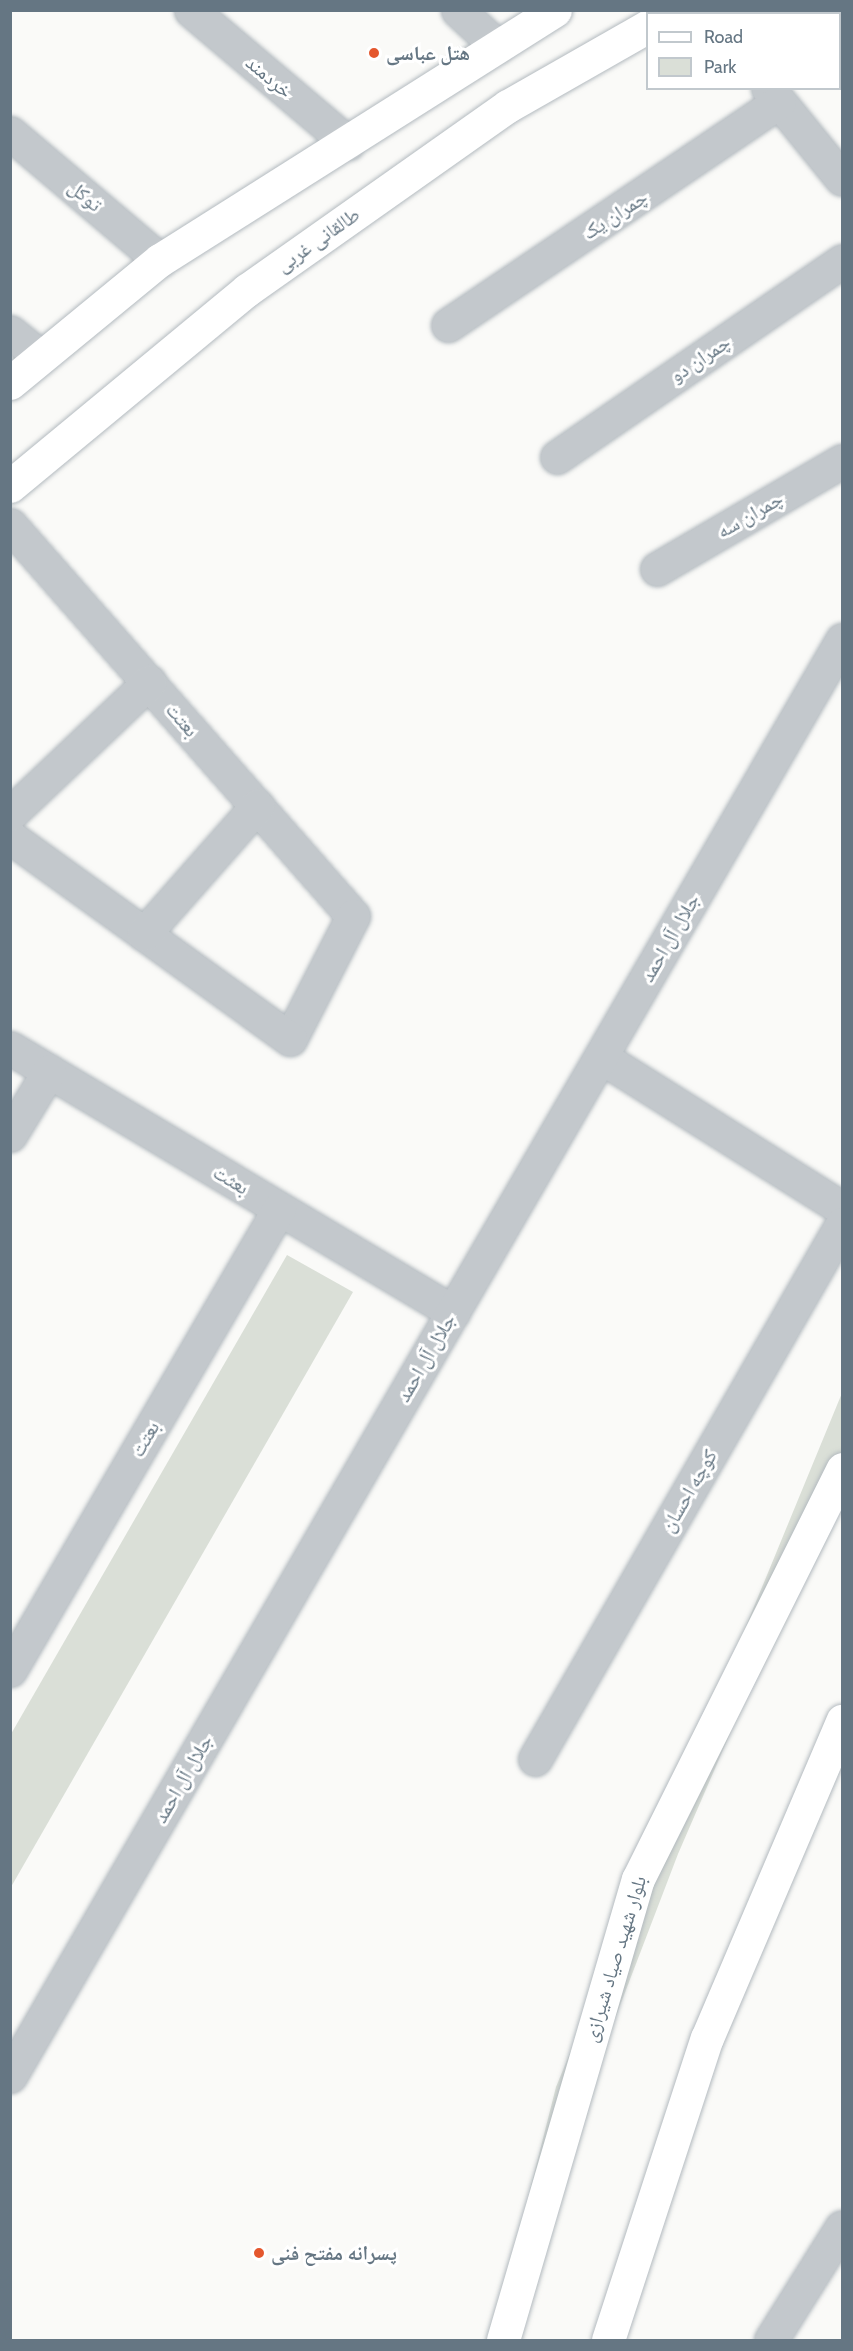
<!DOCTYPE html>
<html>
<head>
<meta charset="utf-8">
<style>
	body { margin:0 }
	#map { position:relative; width:853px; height:2351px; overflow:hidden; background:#fafaf8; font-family:Cabin,"Noto Naskh Arabic",sans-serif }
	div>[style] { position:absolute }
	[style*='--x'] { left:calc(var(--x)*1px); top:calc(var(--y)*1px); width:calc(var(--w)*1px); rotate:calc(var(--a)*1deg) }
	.green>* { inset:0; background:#dadfd7 }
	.roads { filter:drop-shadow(0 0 2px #b3babf) drop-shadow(0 0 2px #b3babf) }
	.minor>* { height:33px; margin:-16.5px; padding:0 16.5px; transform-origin:16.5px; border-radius:16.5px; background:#c3c8cc }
	.secondary>* { height:33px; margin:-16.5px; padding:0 16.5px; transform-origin:16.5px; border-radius:16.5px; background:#fff }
	.primary>* { height:33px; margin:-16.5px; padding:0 16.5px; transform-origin:16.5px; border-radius:16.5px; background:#fff }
	.dots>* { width:16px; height:16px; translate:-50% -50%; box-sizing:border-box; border:3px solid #fff; border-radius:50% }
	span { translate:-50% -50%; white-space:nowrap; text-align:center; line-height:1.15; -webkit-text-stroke:6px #fff; paint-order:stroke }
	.poi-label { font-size:20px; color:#657683; font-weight:700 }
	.left { translate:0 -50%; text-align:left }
	.street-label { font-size:20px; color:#657683 }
	.frame { position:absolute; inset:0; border:12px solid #657683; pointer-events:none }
	.legend { position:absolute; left:646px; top:12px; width:195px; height:78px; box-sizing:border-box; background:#fff; border:2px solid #c1c8cd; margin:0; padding:8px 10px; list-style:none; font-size:18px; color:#657683 }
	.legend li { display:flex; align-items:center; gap:12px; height:30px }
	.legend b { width:30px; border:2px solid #c1c8cd }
</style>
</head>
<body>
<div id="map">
	<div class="green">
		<i style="clip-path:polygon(287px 1255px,353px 1292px,11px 1887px,11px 1734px)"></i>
		<i style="clip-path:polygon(842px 1393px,842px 1475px,678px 1854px,492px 2340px,556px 2087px)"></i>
	</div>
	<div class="roads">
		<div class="minor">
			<i style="--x:191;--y:10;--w:206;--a:40.3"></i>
			<i style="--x:458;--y:10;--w:54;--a:42.8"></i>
			<i style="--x:704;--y:10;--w:5;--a:53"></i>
			<i style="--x:768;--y:88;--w:117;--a:50.9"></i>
			<i style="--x:10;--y:133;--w:197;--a:40.3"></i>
			<i style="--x:448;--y:325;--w:399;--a:-34"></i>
			<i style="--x:10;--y:332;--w:40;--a:39"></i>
			<i style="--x:557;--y:457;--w:346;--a:-34.5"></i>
			<i style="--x:10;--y:525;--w:520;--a:48.74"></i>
			<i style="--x:353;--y:916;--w:138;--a:117.1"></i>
			<i style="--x:290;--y:1039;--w:345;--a:-144.2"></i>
			<i style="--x:657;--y:569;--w:214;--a:-30.3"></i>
			<i style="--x:10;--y:814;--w:192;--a:-43.5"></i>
			<i style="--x:144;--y:934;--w:171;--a:-48.6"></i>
			<i style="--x:10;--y:1048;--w:516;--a:30.79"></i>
			<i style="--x:601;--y:1057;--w:284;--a:32.1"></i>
			<i style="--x:10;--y:1135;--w:75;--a:-58.6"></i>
			<i style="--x:10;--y:1670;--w:534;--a:-59.74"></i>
			<i style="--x:535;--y:1759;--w:617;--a:-60.15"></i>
			<i style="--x:10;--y:2076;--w:1660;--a:-59.91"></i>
			<i style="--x:771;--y:2340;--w:133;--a:-57.9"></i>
		</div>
		<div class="secondary">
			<i style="--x:503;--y:2340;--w:480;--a:-73.7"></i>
			<i style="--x:638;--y:1879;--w:458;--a:-63.5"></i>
			<i style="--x:608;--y:2340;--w:318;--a:-71.9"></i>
			<i style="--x:707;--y:2038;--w:345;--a:-66.9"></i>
		</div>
		<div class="primary">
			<i style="--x:670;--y:14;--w:6;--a:-39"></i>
			<i style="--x:10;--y:383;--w:194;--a:-39.4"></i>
			<i style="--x:160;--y:260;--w:467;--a:-32.3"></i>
			<i style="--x:10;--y:486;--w:308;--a:-39.6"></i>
			<i style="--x:247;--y:290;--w:319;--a:-35.2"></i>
			<i style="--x:508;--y:106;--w:161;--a:-29.7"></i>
		</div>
	</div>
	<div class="dots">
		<i style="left:374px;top:53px;background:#e4572e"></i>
		<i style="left:259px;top:2253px;background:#e4572e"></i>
	</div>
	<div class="poi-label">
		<span class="left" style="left:386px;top:53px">هتل عباسی</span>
		<span class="left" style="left:271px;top:2253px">پسرانه مفتح فنی</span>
	</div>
	<div class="street-label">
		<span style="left:269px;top:77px;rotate:40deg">خردمند</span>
		<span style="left:85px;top:196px;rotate:40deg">توکل</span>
		<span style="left:615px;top:215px;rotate:-33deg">چمران یک</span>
		<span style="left:318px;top:240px;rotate:-35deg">طالقانی غربی</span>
		<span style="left:700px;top:359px;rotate:-34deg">چمران دو</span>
		<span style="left:750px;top:515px;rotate:-30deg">چمران سه</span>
		<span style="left:182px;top:720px;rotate:49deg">بعتت</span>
		<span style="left:670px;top:938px;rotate:-60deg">جلال آل احمد</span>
		<span style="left:231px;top:1180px;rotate:31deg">بعثت</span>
		<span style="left:426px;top:1358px;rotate:-60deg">جلال آل احمد</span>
		<span style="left:145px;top:1439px;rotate:-60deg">بعتت</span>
		<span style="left:689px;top:1491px;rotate:-60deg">کوچه احسان</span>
		<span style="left:183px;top:1779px;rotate:-60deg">جلال آل احمد</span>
		<span style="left:615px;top:1959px;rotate:-73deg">بلوار شهید صیاد شیرازی</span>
	</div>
	<div class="frame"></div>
	<ul class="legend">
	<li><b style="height:8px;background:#fff"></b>Road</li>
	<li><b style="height:16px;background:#dadfd7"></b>Park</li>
	</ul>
</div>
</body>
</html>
